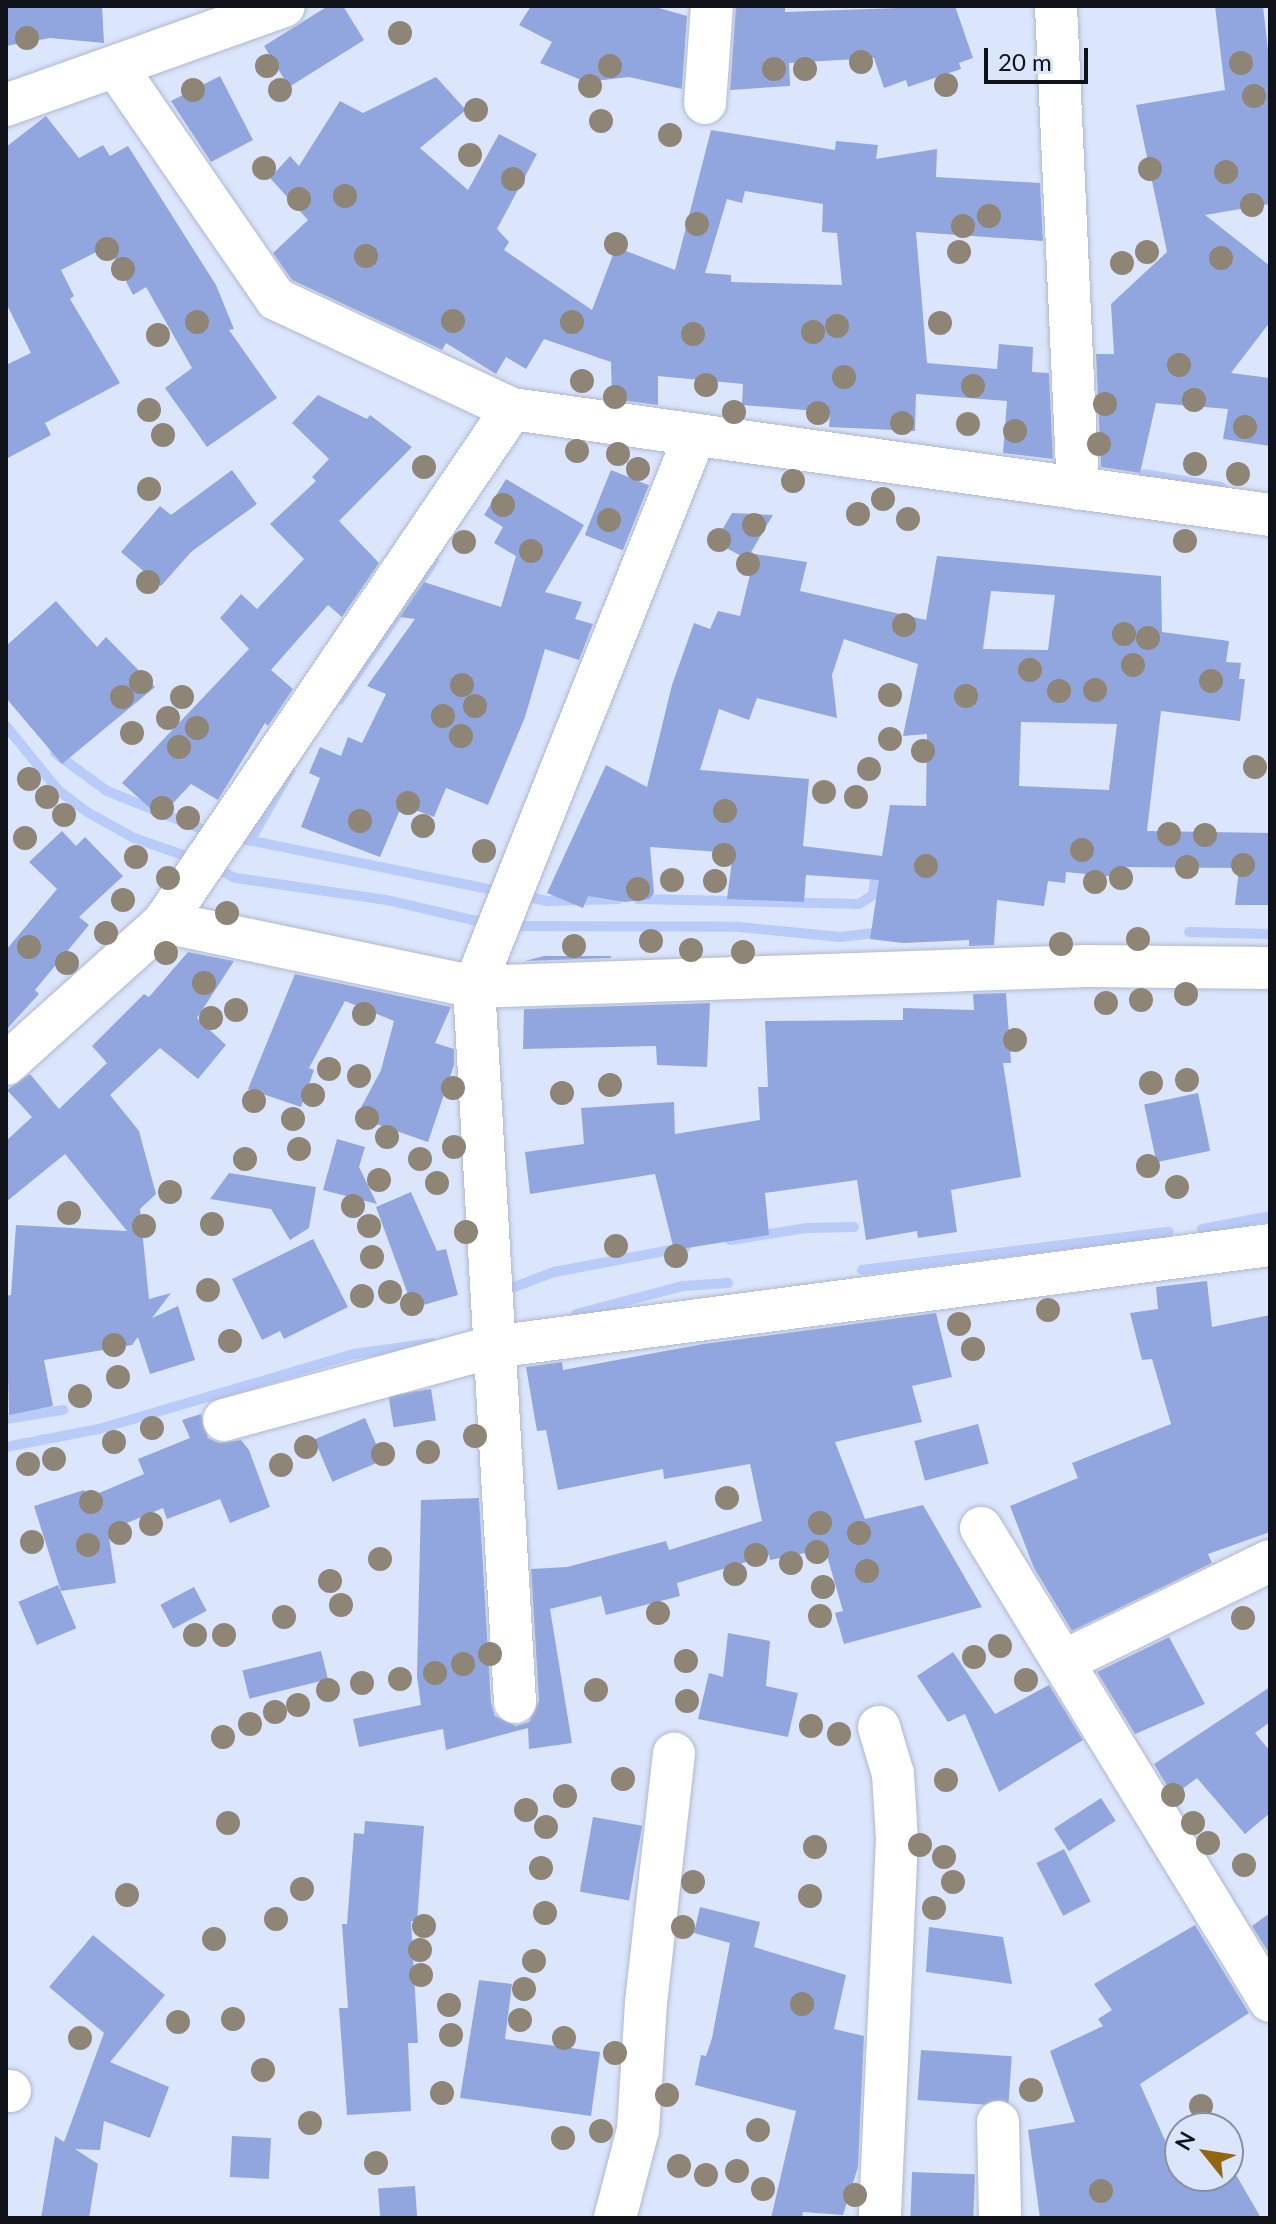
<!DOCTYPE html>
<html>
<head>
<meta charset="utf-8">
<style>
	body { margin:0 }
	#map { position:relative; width:1276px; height:2224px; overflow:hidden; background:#dbe5fc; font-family:Lato,sans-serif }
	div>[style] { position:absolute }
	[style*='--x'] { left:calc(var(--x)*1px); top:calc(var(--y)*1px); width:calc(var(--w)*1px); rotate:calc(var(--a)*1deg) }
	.stream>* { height:10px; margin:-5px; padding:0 5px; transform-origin:5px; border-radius:5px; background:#b9cbf9 }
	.building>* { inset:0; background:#91a6de; transform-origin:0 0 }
	.roads { filter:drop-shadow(0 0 2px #afb8ce) drop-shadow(0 0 2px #afb8ce) }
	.minor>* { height:42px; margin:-21px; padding:0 21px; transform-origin:21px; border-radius:21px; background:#fff }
	.trees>* { width:24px; height:24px; margin:-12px; border-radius:50%; background:#8e8576 }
	span { translate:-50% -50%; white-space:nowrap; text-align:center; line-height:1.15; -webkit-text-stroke:6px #dbe5fc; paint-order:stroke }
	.frame { position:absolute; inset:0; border:8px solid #0f1219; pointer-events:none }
	.north { position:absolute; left:1164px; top:2112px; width:80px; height:80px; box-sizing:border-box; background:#dbe5fc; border:2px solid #8991a1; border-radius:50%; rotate:300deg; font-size:22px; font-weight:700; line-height:32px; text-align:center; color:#0f1219 }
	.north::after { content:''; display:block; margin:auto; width:28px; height:36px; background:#926511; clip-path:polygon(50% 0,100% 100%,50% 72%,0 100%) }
	.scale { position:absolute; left:984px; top:48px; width:104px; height:36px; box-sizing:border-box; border:4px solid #0f1219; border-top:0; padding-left:10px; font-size:24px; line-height:28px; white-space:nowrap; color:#0f1219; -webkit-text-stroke:6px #dbe5fc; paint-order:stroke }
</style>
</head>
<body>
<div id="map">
	<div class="stream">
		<i style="--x:1144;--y:474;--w:78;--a:9.6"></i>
		<i style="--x:340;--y:699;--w:168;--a:-55.9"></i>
		<i style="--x:6;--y:726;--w:82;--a:50.9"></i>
		<i style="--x:58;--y:790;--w:36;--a:37"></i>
		<i style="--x:87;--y:812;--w:54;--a:29"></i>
		<i style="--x:134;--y:838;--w:65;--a:19"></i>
		<i style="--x:55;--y:753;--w:64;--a:36.2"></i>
		<i style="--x:107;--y:791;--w:115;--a:21.9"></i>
		<i style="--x:233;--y:837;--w:276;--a:11.5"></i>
		<i style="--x:250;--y:841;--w:81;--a:-60.3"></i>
		<i style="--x:213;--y:867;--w:25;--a:26"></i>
		<i style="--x:236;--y:878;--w:153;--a:8.3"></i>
		<i style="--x:387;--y:900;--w:105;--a:13.2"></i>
		<i style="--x:519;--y:895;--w:30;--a:12"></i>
		<i style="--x:548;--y:901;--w:70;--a:-1.6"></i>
		<i style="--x:638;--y:899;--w:221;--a:1.3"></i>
		<i style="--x:859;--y:904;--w:17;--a:-33"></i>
		<i style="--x:873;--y:895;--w:26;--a:-83"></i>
		<i style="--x:508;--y:926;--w:231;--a:0.2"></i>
		<i style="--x:739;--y:927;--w:102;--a:5.6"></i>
		<i style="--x:841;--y:937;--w:41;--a:-7"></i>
		<i style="--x:1189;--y:932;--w:81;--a:1.4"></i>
		<i style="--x:1202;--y:1229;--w:69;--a:-10.8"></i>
		<i style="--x:730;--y:1240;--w:78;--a:-8.9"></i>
		<i style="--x:807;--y:1228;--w:47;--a:-1.2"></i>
		<i style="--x:862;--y:1270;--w:309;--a:-7.1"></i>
		<i style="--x:501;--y:1292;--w:57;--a:-20.7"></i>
		<i style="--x:554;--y:1272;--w:134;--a:-10.7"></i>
		<i style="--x:576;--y:1314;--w:111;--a:-14.7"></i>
		<i style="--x:683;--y:1286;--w:45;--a:-3.8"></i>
		<i style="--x:6;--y:1419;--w:58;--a:-9"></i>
		<i style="--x:6;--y:1447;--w:95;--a:-11"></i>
		<i style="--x:99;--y:1429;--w:266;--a:-16.4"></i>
		<i style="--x:354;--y:1354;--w:79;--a:-8"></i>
	</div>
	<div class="building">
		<i style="clip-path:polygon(6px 6px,102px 6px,104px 43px,50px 38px,6px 46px)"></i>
		<i style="clip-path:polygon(328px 6px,343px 6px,364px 40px,289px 87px,264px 46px)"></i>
		<i style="clip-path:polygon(531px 6px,652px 6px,687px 16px,682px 89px,629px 77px,586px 82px,540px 63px,552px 42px,519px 25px)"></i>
		<i style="clip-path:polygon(736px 6px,785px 6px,785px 12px,955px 6px,973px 58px,959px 63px,961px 69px,908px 87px,906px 80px,884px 88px,874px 58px,789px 63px,790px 86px,730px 90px)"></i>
		<i style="clip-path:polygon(1215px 6px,1263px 6px,1270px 68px,1270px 204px,1205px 215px,1270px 266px,1270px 322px,1231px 373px,1270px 378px,1270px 446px,1223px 439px,1228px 409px,1156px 403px,1140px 473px,1101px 467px,1096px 354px,1114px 354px,1111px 304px,1167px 252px,1136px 105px,1225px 90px)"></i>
		<i style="clip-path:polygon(220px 76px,253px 140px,211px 162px,171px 101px)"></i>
		<i style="clip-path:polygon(evenodd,436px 77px,466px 110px,420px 148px,468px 190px,499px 134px,537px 154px,497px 229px,509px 242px,504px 250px,592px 310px,616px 247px,675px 270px,711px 130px,835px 150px,836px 141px,878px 145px,876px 159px,937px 149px,936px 177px,1040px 183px,1043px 241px,916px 232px,927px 363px,997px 369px,999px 344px,1033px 347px,1032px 372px,1049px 373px,1053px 459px,1003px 453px,1007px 401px,916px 394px,915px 431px,829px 427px,830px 412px,742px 405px,743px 384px,658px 376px,658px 405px,612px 399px,611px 362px,544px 339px,526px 369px,506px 357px,496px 374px,446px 343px,442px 350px,292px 280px,273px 253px,308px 220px,270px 178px,290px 156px,299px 166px,340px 101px,363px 113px,436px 77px,745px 191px,823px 204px,822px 232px,837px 233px,842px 285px,731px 282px,731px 275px,705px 273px,727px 199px,742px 203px,745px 191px)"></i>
		<i style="clip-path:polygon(46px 116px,79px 158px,103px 145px,110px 156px,128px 146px,216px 285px,234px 329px,229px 330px,277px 398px,207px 447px,165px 388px,192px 368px,146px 287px,133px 295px,108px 246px,61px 270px,74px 296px,70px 299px,120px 383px,45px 423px,51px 435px,6px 459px,6px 365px,31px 353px,6px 303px,6px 147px)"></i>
		<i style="clip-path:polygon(318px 395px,367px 419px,370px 415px,412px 447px,339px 521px,379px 563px,342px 617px,328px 605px,271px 670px,293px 689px,268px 726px,265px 723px,218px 800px,191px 784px,160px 817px,122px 783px,249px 649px,220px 618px,241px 594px,257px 609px,304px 559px,270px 524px,316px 481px,312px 477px,329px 459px,292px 423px)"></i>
		<i style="clip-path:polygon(232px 470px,257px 504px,191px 552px,161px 586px,121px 552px,160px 506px,171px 515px)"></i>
		<i style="left:611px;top:470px;width:41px;height:70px;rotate:22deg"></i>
		<i style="clip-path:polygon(506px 479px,584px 525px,545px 592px,582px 602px,575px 619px,593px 624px,579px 660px,545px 649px,525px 717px,488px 805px,446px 788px,434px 817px,402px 805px,380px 857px,301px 827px,320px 778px,309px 773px,320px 747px,341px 756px,348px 737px,362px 743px,386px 694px,367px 686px,415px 619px,400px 617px,424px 582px,501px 607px,516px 556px,494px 543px,503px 527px,484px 515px)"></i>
		<i style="clip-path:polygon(732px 513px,773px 515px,747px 559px,715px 542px)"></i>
		<i style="clip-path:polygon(evenodd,755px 554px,807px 562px,800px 591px,926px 620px,937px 556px,1161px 576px,1162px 632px,1229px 641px,1226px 662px,1241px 663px,1239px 679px,1245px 679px,1240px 721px,1161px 711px,1147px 831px,1270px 833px,1270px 905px,1235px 905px,1239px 868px,1125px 867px,1126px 874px,1107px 876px,1066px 872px,1065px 883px,1048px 881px,1044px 906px,997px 900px,994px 945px,969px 946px,969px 940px,903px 943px,870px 939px,879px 880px,806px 875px,804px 902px,727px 899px,733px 853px,650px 847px,654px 893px,649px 899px,625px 902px,588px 896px,583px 908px,547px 893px,606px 765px,647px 787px,672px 685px,694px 623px,710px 629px,718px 611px,740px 616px,755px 554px,991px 591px,1055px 595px,1048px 650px,983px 649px,991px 591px,755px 554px,844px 639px,918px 664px,903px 736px,927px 734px,926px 806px,890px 805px,882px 856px,803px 846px,809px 779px,700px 770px,719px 709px,749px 720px,757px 698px,837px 718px,832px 675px,844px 639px,755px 554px,1021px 722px,1117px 724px,1109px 790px,1019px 786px,1021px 722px)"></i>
		<i style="clip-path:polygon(56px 601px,97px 647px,106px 637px,155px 687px,62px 764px,6px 698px,6px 646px)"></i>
		<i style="clip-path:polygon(62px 831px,76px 846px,85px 837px,123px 876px,79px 917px,89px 925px,35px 990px,39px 994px,6px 1030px,6px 950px,57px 889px,29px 862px)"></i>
		<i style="clip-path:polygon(188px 952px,234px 961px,197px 1018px,226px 1045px,198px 1079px,160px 1048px,110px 1095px,139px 1131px,156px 1194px,140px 1209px,149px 1299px,171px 1293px,152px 1318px,178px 1306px,195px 1360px,150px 1374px,138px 1337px,132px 1345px,44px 1360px,53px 1406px,9px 1415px,6px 1296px,11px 1295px,16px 1225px,127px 1231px,65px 1154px,6px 1202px,6px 1141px,32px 1117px,7px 1090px,30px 1074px,59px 1109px,107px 1063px,92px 1046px,144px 994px,149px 997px)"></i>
		<i style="clip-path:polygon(544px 956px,611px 956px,611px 958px,525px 961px)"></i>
		<i style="clip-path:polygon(295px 974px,451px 1007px,435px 1043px,454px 1049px,454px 1065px,428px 1142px,356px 1117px,381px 1070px,394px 1021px,345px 1001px,309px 1068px,314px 1070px,301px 1107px,248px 1089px)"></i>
		<i style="clip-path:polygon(1006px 993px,1011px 1063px,1003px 1063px,1021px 1177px,951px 1190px,957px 1232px,918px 1238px,917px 1231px,866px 1240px,857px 1180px,765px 1193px,769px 1235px,674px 1250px,655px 1174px,530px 1194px,525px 1152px,584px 1144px,581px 1108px,674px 1102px,675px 1134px,760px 1120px,758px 1087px,768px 1087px,765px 1021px,903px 1020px,903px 1008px,974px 1010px,973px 994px)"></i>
		<i style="clip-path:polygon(710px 1003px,707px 1067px,657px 1065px,656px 1046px,523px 1049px,524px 1009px)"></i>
		<i style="left:1198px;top:1093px;width:59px;height:55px;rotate:78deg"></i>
		<i style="clip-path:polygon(337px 1139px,365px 1147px,359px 1167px,377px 1204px,323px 1190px)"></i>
		<i style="clip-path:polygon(229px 1173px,316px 1187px,309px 1228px,290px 1240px,271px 1209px,210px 1199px)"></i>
		<i style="clip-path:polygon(411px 1192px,437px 1251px,446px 1249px,458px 1295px,413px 1308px,376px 1207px)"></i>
		<i style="clip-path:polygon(313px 1239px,348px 1307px,284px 1339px,280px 1331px,262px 1340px,232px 1279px)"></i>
		<i style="clip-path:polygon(1207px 1281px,1212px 1327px,1270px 1315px,1270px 1532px,1208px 1554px,1212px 1563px,1072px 1631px,1034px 1568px,1010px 1506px,1078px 1478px,1072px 1463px,1171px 1424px,1152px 1359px,1142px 1360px,1130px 1313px,1158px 1309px,1156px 1287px)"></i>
		<i style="clip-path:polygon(936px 1313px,952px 1377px,912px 1386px,922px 1422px,835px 1442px,865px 1519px,923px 1505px,982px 1607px,844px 1644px,835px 1613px,843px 1611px,825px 1549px,770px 1560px,769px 1555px,677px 1583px,680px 1596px,606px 1615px,601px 1596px,550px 1609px,572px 1743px,529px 1749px,528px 1728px,446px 1750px,443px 1729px,359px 1747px,353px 1719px,421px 1705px,417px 1676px,421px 1500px,479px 1498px,491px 1703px,495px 1716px,516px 1726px,529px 1722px,539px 1701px,531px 1569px,567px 1567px,666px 1541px,669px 1550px,762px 1521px,750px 1464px,664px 1479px,663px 1469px,558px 1490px,546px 1430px,537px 1431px,526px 1367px,562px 1362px,563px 1370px,703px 1344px)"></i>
		<i style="left:431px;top:1389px;width:32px;height:43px;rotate:81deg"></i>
		<i style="clip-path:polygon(201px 1414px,208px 1438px,219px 1443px,241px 1440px,249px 1450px,270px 1507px,230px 1523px,220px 1499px,167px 1519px,163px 1508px,108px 1531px,116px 1583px,61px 1591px,34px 1506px,84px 1490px,87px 1498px,144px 1474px,138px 1459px,190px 1438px,182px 1420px)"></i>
		<i style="left:365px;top:1418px;width:46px;height:55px;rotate:67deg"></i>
		<i style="left:978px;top:1424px;width:41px;height:66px;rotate:75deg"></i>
		<i style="left:58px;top:1585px;width:47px;height:43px;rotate:67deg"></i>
		<i style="left:194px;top:1587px;width:27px;height:38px;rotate:62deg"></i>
		<i style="clip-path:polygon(728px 1633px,770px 1641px,766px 1686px,798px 1693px,788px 1737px,698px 1719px,709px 1673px,723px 1677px)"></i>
		<i style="clip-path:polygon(1169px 1637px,1205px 1704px,1135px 1734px,1097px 1672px)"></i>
		<i style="left:321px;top:1651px;width:29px;height:81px;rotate:76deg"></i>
		<i style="clip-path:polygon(953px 1652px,995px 1714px,1049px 1685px,1083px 1740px,999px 1792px,965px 1714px,948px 1722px,917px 1676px)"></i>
		<i style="clip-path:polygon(1270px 1687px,1270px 1722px,1255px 1733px,1270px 1751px,1270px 1813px,1245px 1834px,1197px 1778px,1173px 1796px,1154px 1764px)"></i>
		<i style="left:1101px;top:1798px;width:27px;height:56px;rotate:57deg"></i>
		<i style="left:593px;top:1817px;width:50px;height:76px;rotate:10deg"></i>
		<i style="clip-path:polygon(365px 1821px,424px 1826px,417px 1921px,411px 1921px,418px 2043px,408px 2043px,411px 2111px,347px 2115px,339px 2008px,348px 2008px,342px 1924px,347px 1924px,354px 1833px,364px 1834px)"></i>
		<i style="left:1064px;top:1849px;width:59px;height:31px;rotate:63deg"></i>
		<i style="clip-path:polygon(700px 1907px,760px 1922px,754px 1947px,846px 1975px,834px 2029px,864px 2036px,858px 2167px,843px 2215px,803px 2212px,802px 2218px,771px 2218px,796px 2111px,695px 2085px,701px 2055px,706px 2056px,712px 2038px,730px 1943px,694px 1933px)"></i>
		<i style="clip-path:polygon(1270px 1913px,1270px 1955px,1252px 1926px)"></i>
		<i style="clip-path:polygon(1195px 1925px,1249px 2013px,1140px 2084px,1176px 2165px,1180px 2163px,1180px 2176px,1228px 2176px,1228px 2161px,1261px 2218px,1040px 2218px,1028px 2130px,1075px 2122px,1050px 2051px,1103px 2026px,1098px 2019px,1112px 2010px,1094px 1984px)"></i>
		<i style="clip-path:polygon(929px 1927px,1003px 1937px,1012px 1984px,926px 1972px)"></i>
		<i style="clip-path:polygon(93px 1935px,165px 1995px,110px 2062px,169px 2087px,150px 2138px,104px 2121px,100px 2150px,75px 2149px,98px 2164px,89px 2218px,41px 2218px,55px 2136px,64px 2142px,104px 2033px,49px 1987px)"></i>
		<i style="clip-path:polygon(479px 1980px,512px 1984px,505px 2039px,600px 2052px,591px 2116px,460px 2098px)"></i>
		<i style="left:921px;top:2050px;width:91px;height:50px;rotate:4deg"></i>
		<i style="left:232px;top:2136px;width:39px;height:41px;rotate:3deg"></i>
		<i style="left:912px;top:2172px;width:63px;height:46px;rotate:2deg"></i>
		<i style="left:415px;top:2186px;width:32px;height:37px;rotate:86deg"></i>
	</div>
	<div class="roads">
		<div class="minor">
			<i style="--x:1056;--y:6;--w:483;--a:87.4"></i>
			<i style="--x:116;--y:67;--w:282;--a:55.4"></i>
			<i style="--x:276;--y:299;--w:260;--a:25"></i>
			<i style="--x:512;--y:409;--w:765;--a:7.96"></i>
			<i style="--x:705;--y:103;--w:97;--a:-85.9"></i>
			<i style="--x:6;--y:105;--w:295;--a:-19.6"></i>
			<i style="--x:164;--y:922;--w:317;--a:11.8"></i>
			<i style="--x:474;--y:987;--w:613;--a:-1.96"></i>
			<i style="--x:1087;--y:966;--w:183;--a:0.6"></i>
			<i style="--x:6;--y:1064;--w:212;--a:-41.9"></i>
			<i style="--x:164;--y:922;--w:620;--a:-55.85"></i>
			<i style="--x:224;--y:1420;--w:279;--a:-15.2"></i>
			<i style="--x:493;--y:1347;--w:784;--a:-7.48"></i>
			<i style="--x:981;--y:1528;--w:554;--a:58.58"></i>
			<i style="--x:1064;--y:1661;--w:229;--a:-25.9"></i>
			<i style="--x:515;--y:1702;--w:716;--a:-93.28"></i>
			<i style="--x:474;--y:987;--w:595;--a:-68.18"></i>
			<i style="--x:879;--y:1727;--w:49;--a:73.4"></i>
			<i style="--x:893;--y:1774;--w:65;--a:86.5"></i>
			<i style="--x:897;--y:1839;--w:379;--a:92.6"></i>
			<i style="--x:6;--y:2091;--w:4;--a:0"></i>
			<i style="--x:998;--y:2122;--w:96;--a:88.8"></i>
			<i style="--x:615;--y:2218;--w:91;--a:-75.4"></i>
			<i style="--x:638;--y:2130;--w:127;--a:-86.4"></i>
			<i style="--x:646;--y:2003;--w:251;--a:-83.6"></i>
		</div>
	</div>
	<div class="trees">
		<i style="left:400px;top:33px"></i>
		<i style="left:27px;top:38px"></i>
		<i style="left:861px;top:62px"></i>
		<i style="left:1241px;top:63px"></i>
		<i style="left:267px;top:66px"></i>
		<i style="left:610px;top:66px"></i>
		<i style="left:774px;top:69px"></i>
		<i style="left:805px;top:69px"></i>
		<i style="left:946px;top:85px"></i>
		<i style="left:590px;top:86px"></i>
		<i style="left:193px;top:90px"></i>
		<i style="left:280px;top:90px"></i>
		<i style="left:1254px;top:96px"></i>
		<i style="left:476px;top:110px"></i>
		<i style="left:601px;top:121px"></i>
		<i style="left:670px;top:135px"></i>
		<i style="left:470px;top:155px"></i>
		<i style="left:264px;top:168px"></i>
		<i style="left:1150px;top:169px"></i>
		<i style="left:1226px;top:172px"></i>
		<i style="left:513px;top:179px"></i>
		<i style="left:345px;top:196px"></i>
		<i style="left:299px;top:199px"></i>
		<i style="left:1252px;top:205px"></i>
		<i style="left:989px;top:216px"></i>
		<i style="left:697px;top:224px"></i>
		<i style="left:963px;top:226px"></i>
		<i style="left:616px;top:244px"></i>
		<i style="left:107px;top:249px"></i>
		<i style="left:959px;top:252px"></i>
		<i style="left:1147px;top:252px"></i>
		<i style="left:366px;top:256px"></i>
		<i style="left:1221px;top:258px"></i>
		<i style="left:1122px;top:263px"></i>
		<i style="left:123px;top:269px"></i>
		<i style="left:453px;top:321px"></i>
		<i style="left:197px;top:322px"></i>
		<i style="left:572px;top:322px"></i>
		<i style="left:940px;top:323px"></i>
		<i style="left:837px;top:326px"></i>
		<i style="left:813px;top:332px"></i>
		<i style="left:693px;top:334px"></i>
		<i style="left:158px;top:335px"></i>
		<i style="left:1179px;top:365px"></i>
		<i style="left:844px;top:377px"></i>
		<i style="left:582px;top:381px"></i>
		<i style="left:706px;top:385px"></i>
		<i style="left:973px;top:386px"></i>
		<i style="left:615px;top:397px"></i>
		<i style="left:1194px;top:400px"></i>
		<i style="left:1105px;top:404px"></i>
		<i style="left:149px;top:410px"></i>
		<i style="left:734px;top:412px"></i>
		<i style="left:818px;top:413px"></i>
		<i style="left:902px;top:423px"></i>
		<i style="left:968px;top:424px"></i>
		<i style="left:1245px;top:427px"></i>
		<i style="left:1015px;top:431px"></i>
		<i style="left:163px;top:435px"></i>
		<i style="left:1099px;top:444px"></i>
		<i style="left:577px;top:451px"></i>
		<i style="left:618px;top:454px"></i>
		<i style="left:1195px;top:464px"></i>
		<i style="left:424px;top:467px"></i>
		<i style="left:638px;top:469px"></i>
		<i style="left:1238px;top:474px"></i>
		<i style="left:793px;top:481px"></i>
		<i style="left:149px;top:489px"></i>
		<i style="left:883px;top:499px"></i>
		<i style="left:503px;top:505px"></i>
		<i style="left:858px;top:514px"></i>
		<i style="left:908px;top:519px"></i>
		<i style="left:609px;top:520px"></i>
		<i style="left:754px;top:525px"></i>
		<i style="left:719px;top:540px"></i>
		<i style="left:1185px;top:541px"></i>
		<i style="left:464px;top:542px"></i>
		<i style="left:531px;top:551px"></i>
		<i style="left:748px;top:564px"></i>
		<i style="left:148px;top:582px"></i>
		<i style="left:904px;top:625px"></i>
		<i style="left:1124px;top:634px"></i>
		<i style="left:1148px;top:638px"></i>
		<i style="left:1133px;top:665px"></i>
		<i style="left:1030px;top:670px"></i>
		<i style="left:1211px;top:681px"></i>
		<i style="left:141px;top:682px"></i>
		<i style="left:462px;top:685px"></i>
		<i style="left:1095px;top:690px"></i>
		<i style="left:1059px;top:691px"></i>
		<i style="left:890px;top:695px"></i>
		<i style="left:966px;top:696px"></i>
		<i style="left:122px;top:697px"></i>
		<i style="left:182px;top:697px"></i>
		<i style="left:475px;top:706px"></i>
		<i style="left:443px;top:716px"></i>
		<i style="left:168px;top:718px"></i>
		<i style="left:197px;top:728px"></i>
		<i style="left:132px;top:733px"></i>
		<i style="left:461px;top:736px"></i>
		<i style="left:890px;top:739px"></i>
		<i style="left:179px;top:747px"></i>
		<i style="left:923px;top:751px"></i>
		<i style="left:1255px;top:767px"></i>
		<i style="left:869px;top:769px"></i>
		<i style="left:29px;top:779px"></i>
		<i style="left:824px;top:792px"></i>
		<i style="left:47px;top:797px"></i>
		<i style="left:856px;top:797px"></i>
		<i style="left:408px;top:803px"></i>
		<i style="left:162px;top:808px"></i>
		<i style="left:725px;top:811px"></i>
		<i style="left:64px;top:815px"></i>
		<i style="left:188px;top:818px"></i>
		<i style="left:360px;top:821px"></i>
		<i style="left:423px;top:826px"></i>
		<i style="left:1169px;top:834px"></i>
		<i style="left:1205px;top:835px"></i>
		<i style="left:25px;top:838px"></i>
		<i style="left:1082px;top:850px"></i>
		<i style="left:484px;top:851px"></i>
		<i style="left:724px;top:855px"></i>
		<i style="left:136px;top:857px"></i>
		<i style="left:1243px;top:865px"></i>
		<i style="left:926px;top:866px"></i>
		<i style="left:1187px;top:867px"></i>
		<i style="left:168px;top:878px"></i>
		<i style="left:1121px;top:878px"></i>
		<i style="left:672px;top:880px"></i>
		<i style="left:715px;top:881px"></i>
		<i style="left:1095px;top:882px"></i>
		<i style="left:638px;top:889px"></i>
		<i style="left:123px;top:900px"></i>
		<i style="left:227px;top:913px"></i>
		<i style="left:106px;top:933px"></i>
		<i style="left:1138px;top:939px"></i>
		<i style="left:651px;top:941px"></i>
		<i style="left:1061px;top:944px"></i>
		<i style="left:574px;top:946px"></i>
		<i style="left:29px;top:947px"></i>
		<i style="left:691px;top:950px"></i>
		<i style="left:743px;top:952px"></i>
		<i style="left:166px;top:953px"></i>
		<i style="left:67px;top:963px"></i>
		<i style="left:204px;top:983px"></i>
		<i style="left:1186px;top:994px"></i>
		<i style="left:1141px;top:1000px"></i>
		<i style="left:1106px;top:1003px"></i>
		<i style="left:236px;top:1010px"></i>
		<i style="left:364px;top:1014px"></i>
		<i style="left:211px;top:1018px"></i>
		<i style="left:1015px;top:1040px"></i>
		<i style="left:329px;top:1069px"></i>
		<i style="left:359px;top:1076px"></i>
		<i style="left:1187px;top:1080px"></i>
		<i style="left:1151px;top:1083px"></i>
		<i style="left:610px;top:1085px"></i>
		<i style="left:453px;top:1088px"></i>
		<i style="left:562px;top:1093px"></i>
		<i style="left:313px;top:1095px"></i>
		<i style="left:254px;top:1101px"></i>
		<i style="left:367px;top:1118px"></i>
		<i style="left:293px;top:1119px"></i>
		<i style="left:387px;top:1137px"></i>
		<i style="left:454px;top:1147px"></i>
		<i style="left:299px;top:1149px"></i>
		<i style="left:245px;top:1159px"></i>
		<i style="left:420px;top:1159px"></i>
		<i style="left:1148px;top:1166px"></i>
		<i style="left:379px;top:1180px"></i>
		<i style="left:437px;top:1183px"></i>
		<i style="left:1177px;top:1187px"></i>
		<i style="left:170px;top:1192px"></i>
		<i style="left:353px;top:1206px"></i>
		<i style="left:69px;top:1213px"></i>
		<i style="left:212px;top:1224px"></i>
		<i style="left:144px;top:1226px"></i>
		<i style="left:369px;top:1226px"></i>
		<i style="left:466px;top:1232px"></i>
		<i style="left:616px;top:1246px"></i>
		<i style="left:676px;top:1256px"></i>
		<i style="left:372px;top:1257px"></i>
		<i style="left:208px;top:1290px"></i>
		<i style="left:390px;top:1292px"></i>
		<i style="left:362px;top:1296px"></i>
		<i style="left:412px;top:1304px"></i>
		<i style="left:1048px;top:1310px"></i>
		<i style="left:959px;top:1324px"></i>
		<i style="left:230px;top:1341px"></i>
		<i style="left:114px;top:1345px"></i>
		<i style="left:973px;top:1349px"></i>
		<i style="left:118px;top:1377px"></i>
		<i style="left:80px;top:1396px"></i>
		<i style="left:152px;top:1428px"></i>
		<i style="left:475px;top:1436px"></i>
		<i style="left:114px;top:1442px"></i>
		<i style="left:306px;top:1447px"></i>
		<i style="left:428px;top:1452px"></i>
		<i style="left:383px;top:1454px"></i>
		<i style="left:54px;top:1459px"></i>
		<i style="left:28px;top:1464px"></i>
		<i style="left:281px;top:1465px"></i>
		<i style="left:727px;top:1498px"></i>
		<i style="left:91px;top:1502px"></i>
		<i style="left:820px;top:1523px"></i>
		<i style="left:151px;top:1524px"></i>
		<i style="left:120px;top:1533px"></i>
		<i style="left:859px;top:1533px"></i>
		<i style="left:32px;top:1542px"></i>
		<i style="left:88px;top:1545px"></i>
		<i style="left:817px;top:1552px"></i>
		<i style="left:756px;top:1555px"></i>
		<i style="left:380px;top:1559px"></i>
		<i style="left:791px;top:1563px"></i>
		<i style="left:867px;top:1571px"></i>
		<i style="left:735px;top:1574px"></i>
		<i style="left:330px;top:1581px"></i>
		<i style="left:823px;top:1587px"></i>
		<i style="left:341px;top:1605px"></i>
		<i style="left:658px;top:1613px"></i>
		<i style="left:820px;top:1616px"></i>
		<i style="left:284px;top:1617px"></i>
		<i style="left:1243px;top:1618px"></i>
		<i style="left:195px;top:1635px"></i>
		<i style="left:224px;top:1635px"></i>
		<i style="left:1000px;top:1646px"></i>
		<i style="left:490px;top:1654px"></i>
		<i style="left:974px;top:1657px"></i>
		<i style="left:686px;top:1661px"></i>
		<i style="left:463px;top:1664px"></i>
		<i style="left:435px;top:1673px"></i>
		<i style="left:400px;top:1679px"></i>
		<i style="left:1026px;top:1680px"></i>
		<i style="left:362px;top:1683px"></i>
		<i style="left:328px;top:1690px"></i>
		<i style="left:596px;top:1690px"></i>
		<i style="left:687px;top:1701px"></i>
		<i style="left:298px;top:1705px"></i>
		<i style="left:275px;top:1712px"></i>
		<i style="left:250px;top:1724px"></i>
		<i style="left:811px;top:1726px"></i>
		<i style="left:839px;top:1734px"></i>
		<i style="left:223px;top:1737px"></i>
		<i style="left:623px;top:1779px"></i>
		<i style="left:946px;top:1780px"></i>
		<i style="left:1173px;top:1795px"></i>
		<i style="left:565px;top:1796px"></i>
		<i style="left:526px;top:1810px"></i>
		<i style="left:228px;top:1823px"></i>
		<i style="left:1193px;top:1823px"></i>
		<i style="left:546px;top:1827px"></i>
		<i style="left:1208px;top:1843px"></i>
		<i style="left:920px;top:1845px"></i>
		<i style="left:815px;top:1847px"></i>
		<i style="left:944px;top:1857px"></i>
		<i style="left:1244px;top:1865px"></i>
		<i style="left:541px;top:1868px"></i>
		<i style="left:693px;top:1882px"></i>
		<i style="left:953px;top:1882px"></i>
		<i style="left:302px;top:1889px"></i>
		<i style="left:127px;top:1895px"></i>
		<i style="left:810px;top:1896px"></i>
		<i style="left:934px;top:1908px"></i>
		<i style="left:545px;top:1913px"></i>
		<i style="left:276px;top:1919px"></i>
		<i style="left:424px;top:1926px"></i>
		<i style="left:683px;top:1927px"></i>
		<i style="left:214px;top:1939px"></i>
		<i style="left:420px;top:1950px"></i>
		<i style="left:534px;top:1961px"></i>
		<i style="left:421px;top:1975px"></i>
		<i style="left:524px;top:1989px"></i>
		<i style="left:802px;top:2004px"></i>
		<i style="left:449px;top:2005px"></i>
		<i style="left:233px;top:2019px"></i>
		<i style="left:520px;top:2020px"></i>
		<i style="left:178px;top:2022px"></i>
		<i style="left:451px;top:2035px"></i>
		<i style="left:80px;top:2038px"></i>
		<i style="left:564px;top:2038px"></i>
		<i style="left:615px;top:2053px"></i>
		<i style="left:263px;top:2070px"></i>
		<i style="left:1031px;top:2090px"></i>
		<i style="left:442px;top:2093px"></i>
		<i style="left:667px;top:2095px"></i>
		<i style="left:1201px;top:2106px"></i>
		<i style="left:310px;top:2123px"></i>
		<i style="left:758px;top:2130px"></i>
		<i style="left:601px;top:2131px"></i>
		<i style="left:563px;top:2138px"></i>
		<i style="left:376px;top:2163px"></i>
		<i style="left:679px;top:2166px"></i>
		<i style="left:737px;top:2171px"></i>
		<i style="left:706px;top:2175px"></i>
		<i style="left:763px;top:2189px"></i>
		<i style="left:1101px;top:2191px"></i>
		<i style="left:855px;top:2195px"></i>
	</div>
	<div class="frame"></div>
	<div class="north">N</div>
	<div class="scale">20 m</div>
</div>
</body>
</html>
